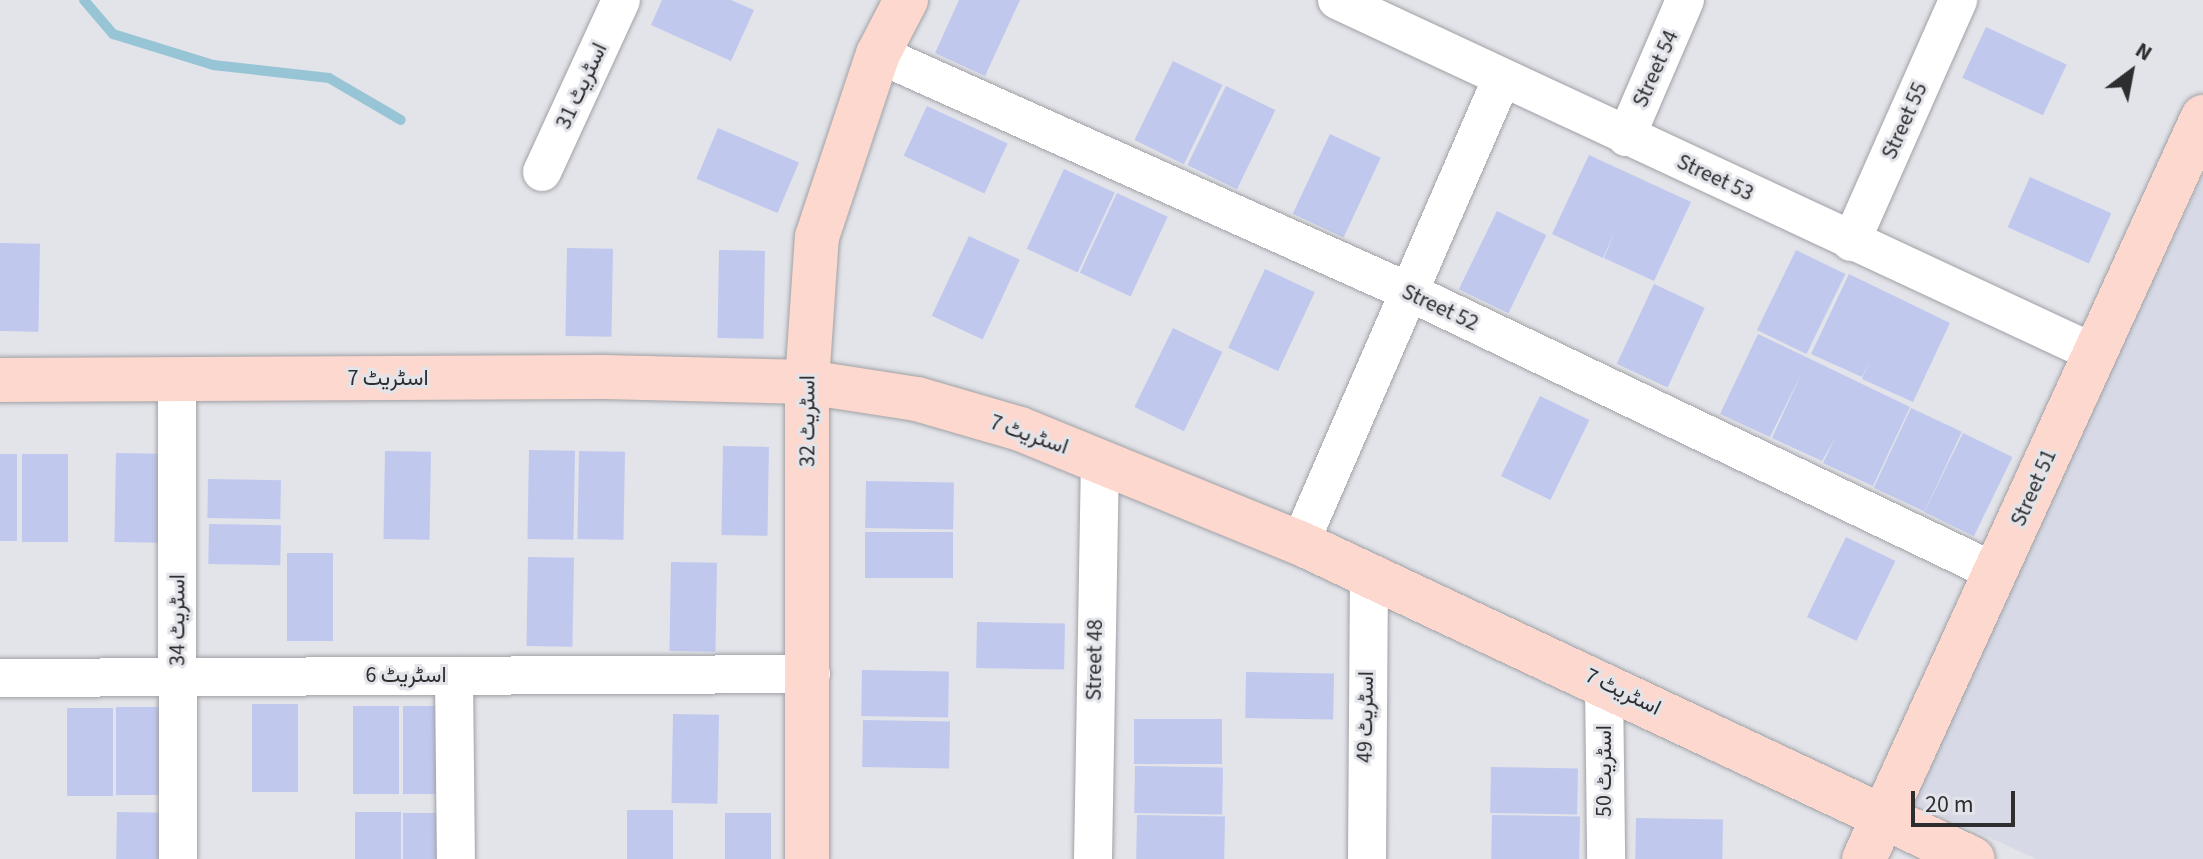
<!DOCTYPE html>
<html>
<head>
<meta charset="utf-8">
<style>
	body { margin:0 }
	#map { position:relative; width:2203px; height:859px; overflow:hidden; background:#e3e4e9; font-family:"Source Sans 3",Vazirmatn,sans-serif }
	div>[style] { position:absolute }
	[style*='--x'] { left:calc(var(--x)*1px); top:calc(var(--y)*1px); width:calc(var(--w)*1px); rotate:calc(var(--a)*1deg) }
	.built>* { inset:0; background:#d7dae6 }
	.stream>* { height:10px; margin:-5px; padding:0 5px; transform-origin:5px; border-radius:5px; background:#98c5d6 }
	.building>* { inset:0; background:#c0c8ee; transform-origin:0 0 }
	.roads { filter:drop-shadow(0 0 2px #a0a1a6) drop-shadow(0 0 2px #a0a1a6) }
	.street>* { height:38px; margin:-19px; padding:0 19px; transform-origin:19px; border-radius:19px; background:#fff }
	.secondary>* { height:44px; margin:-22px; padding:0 22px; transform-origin:22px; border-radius:22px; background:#fcd8ce }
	span { translate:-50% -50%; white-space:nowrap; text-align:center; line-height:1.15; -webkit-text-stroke:6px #e3e4e9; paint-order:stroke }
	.street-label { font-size:22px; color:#2e2e30 }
	.north { position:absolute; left:2091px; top:32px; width:80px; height:80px; -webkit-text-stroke:6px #e3e4e9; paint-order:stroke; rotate:32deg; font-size:22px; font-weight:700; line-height:32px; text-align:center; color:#2e2e30 }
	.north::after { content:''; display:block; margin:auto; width:28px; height:36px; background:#2e2e30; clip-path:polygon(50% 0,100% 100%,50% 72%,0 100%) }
	.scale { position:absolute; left:1911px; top:791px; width:104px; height:36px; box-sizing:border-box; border:4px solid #2e2e30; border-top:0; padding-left:10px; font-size:24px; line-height:28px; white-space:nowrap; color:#2e2e30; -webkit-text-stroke:6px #e3e4e9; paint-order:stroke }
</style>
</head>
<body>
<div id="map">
	<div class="built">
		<i style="clip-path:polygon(2203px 175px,2203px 859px,2036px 859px,1910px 801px)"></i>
	</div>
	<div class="stream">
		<i style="--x:84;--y:0;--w:45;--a:49.5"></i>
		<i style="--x:113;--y:34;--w:105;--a:17.2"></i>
		<i style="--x:213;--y:65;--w:117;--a:6.4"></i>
		<i style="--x:329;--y:78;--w:83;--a:30.3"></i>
	</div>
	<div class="building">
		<i style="clip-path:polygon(662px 0,731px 0,754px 10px,731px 61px,651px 25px)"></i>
		<i style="clip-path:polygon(959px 0,1020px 0,985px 76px,935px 53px)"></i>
		<i style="left:1986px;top:27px;width:89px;height:56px;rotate:25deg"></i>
		<i style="left:1173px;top:61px;width:55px;height:88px;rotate:26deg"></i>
		<i style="left:1226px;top:86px;width:55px;height:88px;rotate:26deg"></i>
		<i style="left:927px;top:106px;width:89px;height:55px;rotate:25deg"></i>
		<i style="left:718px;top:128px;width:88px;height:55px;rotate:23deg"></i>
		<i style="left:1330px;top:134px;width:56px;height:88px;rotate:25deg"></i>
		<i style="clip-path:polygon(1589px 155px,1691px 202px,1654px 281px,1604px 258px,1617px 226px,1603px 258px,1552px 234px)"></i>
		<i style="left:1064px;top:169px;width:56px;height:88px;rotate:25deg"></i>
		<i style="left:2030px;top:177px;width:89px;height:55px;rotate:24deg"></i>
		<i style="left:1117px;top:193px;width:56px;height:88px;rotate:25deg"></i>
		<i style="left:1497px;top:211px;width:55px;height:87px;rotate:26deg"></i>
		<i style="left:969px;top:236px;width:56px;height:88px;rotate:25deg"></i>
		<i style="left:0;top:243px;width:40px;height:88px;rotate:1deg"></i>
		<i style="left:567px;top:248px;width:46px;height:88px;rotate:1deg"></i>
		<i style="left:719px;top:250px;width:46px;height:88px;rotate:1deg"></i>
		<i style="left:1796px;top:250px;width:55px;height:89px;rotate:26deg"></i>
		<i style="left:1265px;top:269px;width:55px;height:87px;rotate:25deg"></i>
		<i style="clip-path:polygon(1849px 274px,1950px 323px,1913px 402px,1862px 379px,1870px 360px,1862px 377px,1811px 354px)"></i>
		<i style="left:1654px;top:284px;width:56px;height:88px;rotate:25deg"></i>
		<i style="left:1173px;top:328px;width:55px;height:88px;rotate:26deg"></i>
		<i style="clip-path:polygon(1758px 334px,1910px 407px,1873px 486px,1823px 463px,1835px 438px,1822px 461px,1772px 438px,1803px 370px,1770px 437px,1720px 414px)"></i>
		<i style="left:1540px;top:396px;width:55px;height:89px;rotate:26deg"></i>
		<i style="left:1911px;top:408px;width:56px;height:88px;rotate:25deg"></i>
		<i style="left:1963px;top:433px;width:55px;height:88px;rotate:26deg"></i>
		<i style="left:723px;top:446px;width:46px;height:89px;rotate:1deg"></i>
		<i style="left:529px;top:450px;width:46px;height:89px;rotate:1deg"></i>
		<i style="left:385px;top:451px;width:46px;height:88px;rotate:1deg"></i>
		<i style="left:579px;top:451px;width:46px;height:88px;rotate:1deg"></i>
		<i style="left:116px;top:453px;width:46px;height:89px;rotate:1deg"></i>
		<i style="left:0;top:454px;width:17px;height:87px"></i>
		<i style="left:22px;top:454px;width:46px;height:88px"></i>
		<i style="left:208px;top:479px;width:73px;height:39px;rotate:1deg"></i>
		<i style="left:866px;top:481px;width:88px;height:47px;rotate:1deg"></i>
		<i style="left:209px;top:524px;width:72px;height:40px;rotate:1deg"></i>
		<i style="left:865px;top:532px;width:88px;height:46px"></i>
		<i style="left:1846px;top:537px;width:55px;height:89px;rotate:26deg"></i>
		<i style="left:287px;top:553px;width:46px;height:88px"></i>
		<i style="left:528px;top:557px;width:46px;height:89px;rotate:1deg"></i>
		<i style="left:671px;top:562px;width:46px;height:89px;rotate:1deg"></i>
		<i style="left:977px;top:622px;width:88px;height:46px;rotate:1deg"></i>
		<i style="left:862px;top:670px;width:87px;height:46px;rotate:1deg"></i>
		<i style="left:1246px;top:672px;width:88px;height:46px;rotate:1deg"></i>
		<i style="left:252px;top:704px;width:46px;height:88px"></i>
		<i style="left:353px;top:706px;width:46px;height:88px"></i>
		<i style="left:403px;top:706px;width:46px;height:88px"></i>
		<i style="left:116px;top:707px;width:46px;height:88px"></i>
		<i style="left:67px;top:708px;width:46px;height:88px"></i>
		<i style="left:673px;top:714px;width:46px;height:89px;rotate:1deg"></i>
		<i style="left:1134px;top:719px;width:88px;height:45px"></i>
		<i style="left:863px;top:720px;width:87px;height:47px;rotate:1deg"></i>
		<i style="left:1135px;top:766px;width:88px;height:47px;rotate:1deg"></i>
		<i style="left:1491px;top:767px;width:87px;height:46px;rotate:1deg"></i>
		<i style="left:627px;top:810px;width:46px;height:49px"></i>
		<i style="left:117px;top:812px;width:46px;height:47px;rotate:1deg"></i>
		<i style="left:355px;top:812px;width:46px;height:47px"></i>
		<i style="left:403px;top:813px;width:46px;height:46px"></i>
		<i style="left:725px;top:813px;width:46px;height:46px"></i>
		<i style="left:1137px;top:815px;width:88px;height:44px;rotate:1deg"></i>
		<i style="left:1492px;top:815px;width:88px;height:44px;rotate:1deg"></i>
		<i style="left:1636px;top:818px;width:87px;height:41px;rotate:1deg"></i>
	</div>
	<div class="roads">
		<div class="street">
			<i style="--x:1337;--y:0;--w:835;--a:25"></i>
			<i style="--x:878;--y:54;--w:580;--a:24.13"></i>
			<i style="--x:1407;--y:291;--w:654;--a:25.55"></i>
			<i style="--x:1626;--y:137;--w:149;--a:-66.7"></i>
			<i style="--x:542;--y:172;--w:189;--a:-65.3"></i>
			<i style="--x:1851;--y:242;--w:265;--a:-66.1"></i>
			<i style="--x:177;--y:380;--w:479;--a:89.9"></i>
			<i style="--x:1300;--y:543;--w:507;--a:-66.52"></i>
			<i style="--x:454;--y:676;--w:183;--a:89.4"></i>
			<i style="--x:0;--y:678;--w:811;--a:-0.28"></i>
			<i style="--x:1604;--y:683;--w:176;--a:89.3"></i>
			<i style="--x:1093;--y:859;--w:398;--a:-89"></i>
			<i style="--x:1367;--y:859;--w:284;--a:-89.6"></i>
		</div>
		<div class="secondary">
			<i style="--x:0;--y:380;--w:604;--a:-0.28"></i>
			<i style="--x:604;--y:377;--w:203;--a:1.4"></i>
			<i style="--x:807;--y:382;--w:111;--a:8.8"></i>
			<i style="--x:917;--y:399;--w:107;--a:16.2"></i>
			<i style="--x:1020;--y:429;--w:302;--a:22.2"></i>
			<i style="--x:1300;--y:543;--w:743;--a:25.15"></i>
			<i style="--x:807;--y:859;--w:477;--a:-90"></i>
			<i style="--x:807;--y:382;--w:145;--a:-86.1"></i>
			<i style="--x:817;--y:237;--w:193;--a:-71.6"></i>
			<i style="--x:878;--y:54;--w:61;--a:-62.6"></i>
			<i style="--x:1864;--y:859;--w:816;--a:-65.45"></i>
		</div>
	</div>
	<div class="street-label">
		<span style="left:1656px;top:69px;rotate:-66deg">Street 54</span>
		<span style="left:582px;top:86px;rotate:-65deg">اسٹریٹ 31</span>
		<span style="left:1905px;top:121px;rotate:-66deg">Street 55</span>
		<span style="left:1715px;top:178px;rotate:25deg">Street 53</span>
		<span style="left:1440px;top:308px;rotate:25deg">Street 52</span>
		<span style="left:388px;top:379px">اسٹریٹ 7</span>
		<span style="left:808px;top:421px;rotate:-90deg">اسٹریٹ 32</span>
		<span style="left:1029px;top:435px;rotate:19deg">اسٹریٹ 7</span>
		<span style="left:2034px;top:488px;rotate:-66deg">Street 51</span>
		<span style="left:178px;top:620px;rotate:-90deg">اسٹریٹ 34</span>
		<span style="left:1095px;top:660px;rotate:-89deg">Street 48</span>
		<span style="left:406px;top:676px">اسٹریٹ 6</span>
		<span style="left:1623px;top:692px;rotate:26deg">اسٹریٹ 7</span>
		<span style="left:1366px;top:717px;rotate:-89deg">اسٹریٹ 49</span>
		<span style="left:1605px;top:771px;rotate:-90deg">اسٹریٹ 50</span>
	</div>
	<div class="north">N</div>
	<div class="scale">20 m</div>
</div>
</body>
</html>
